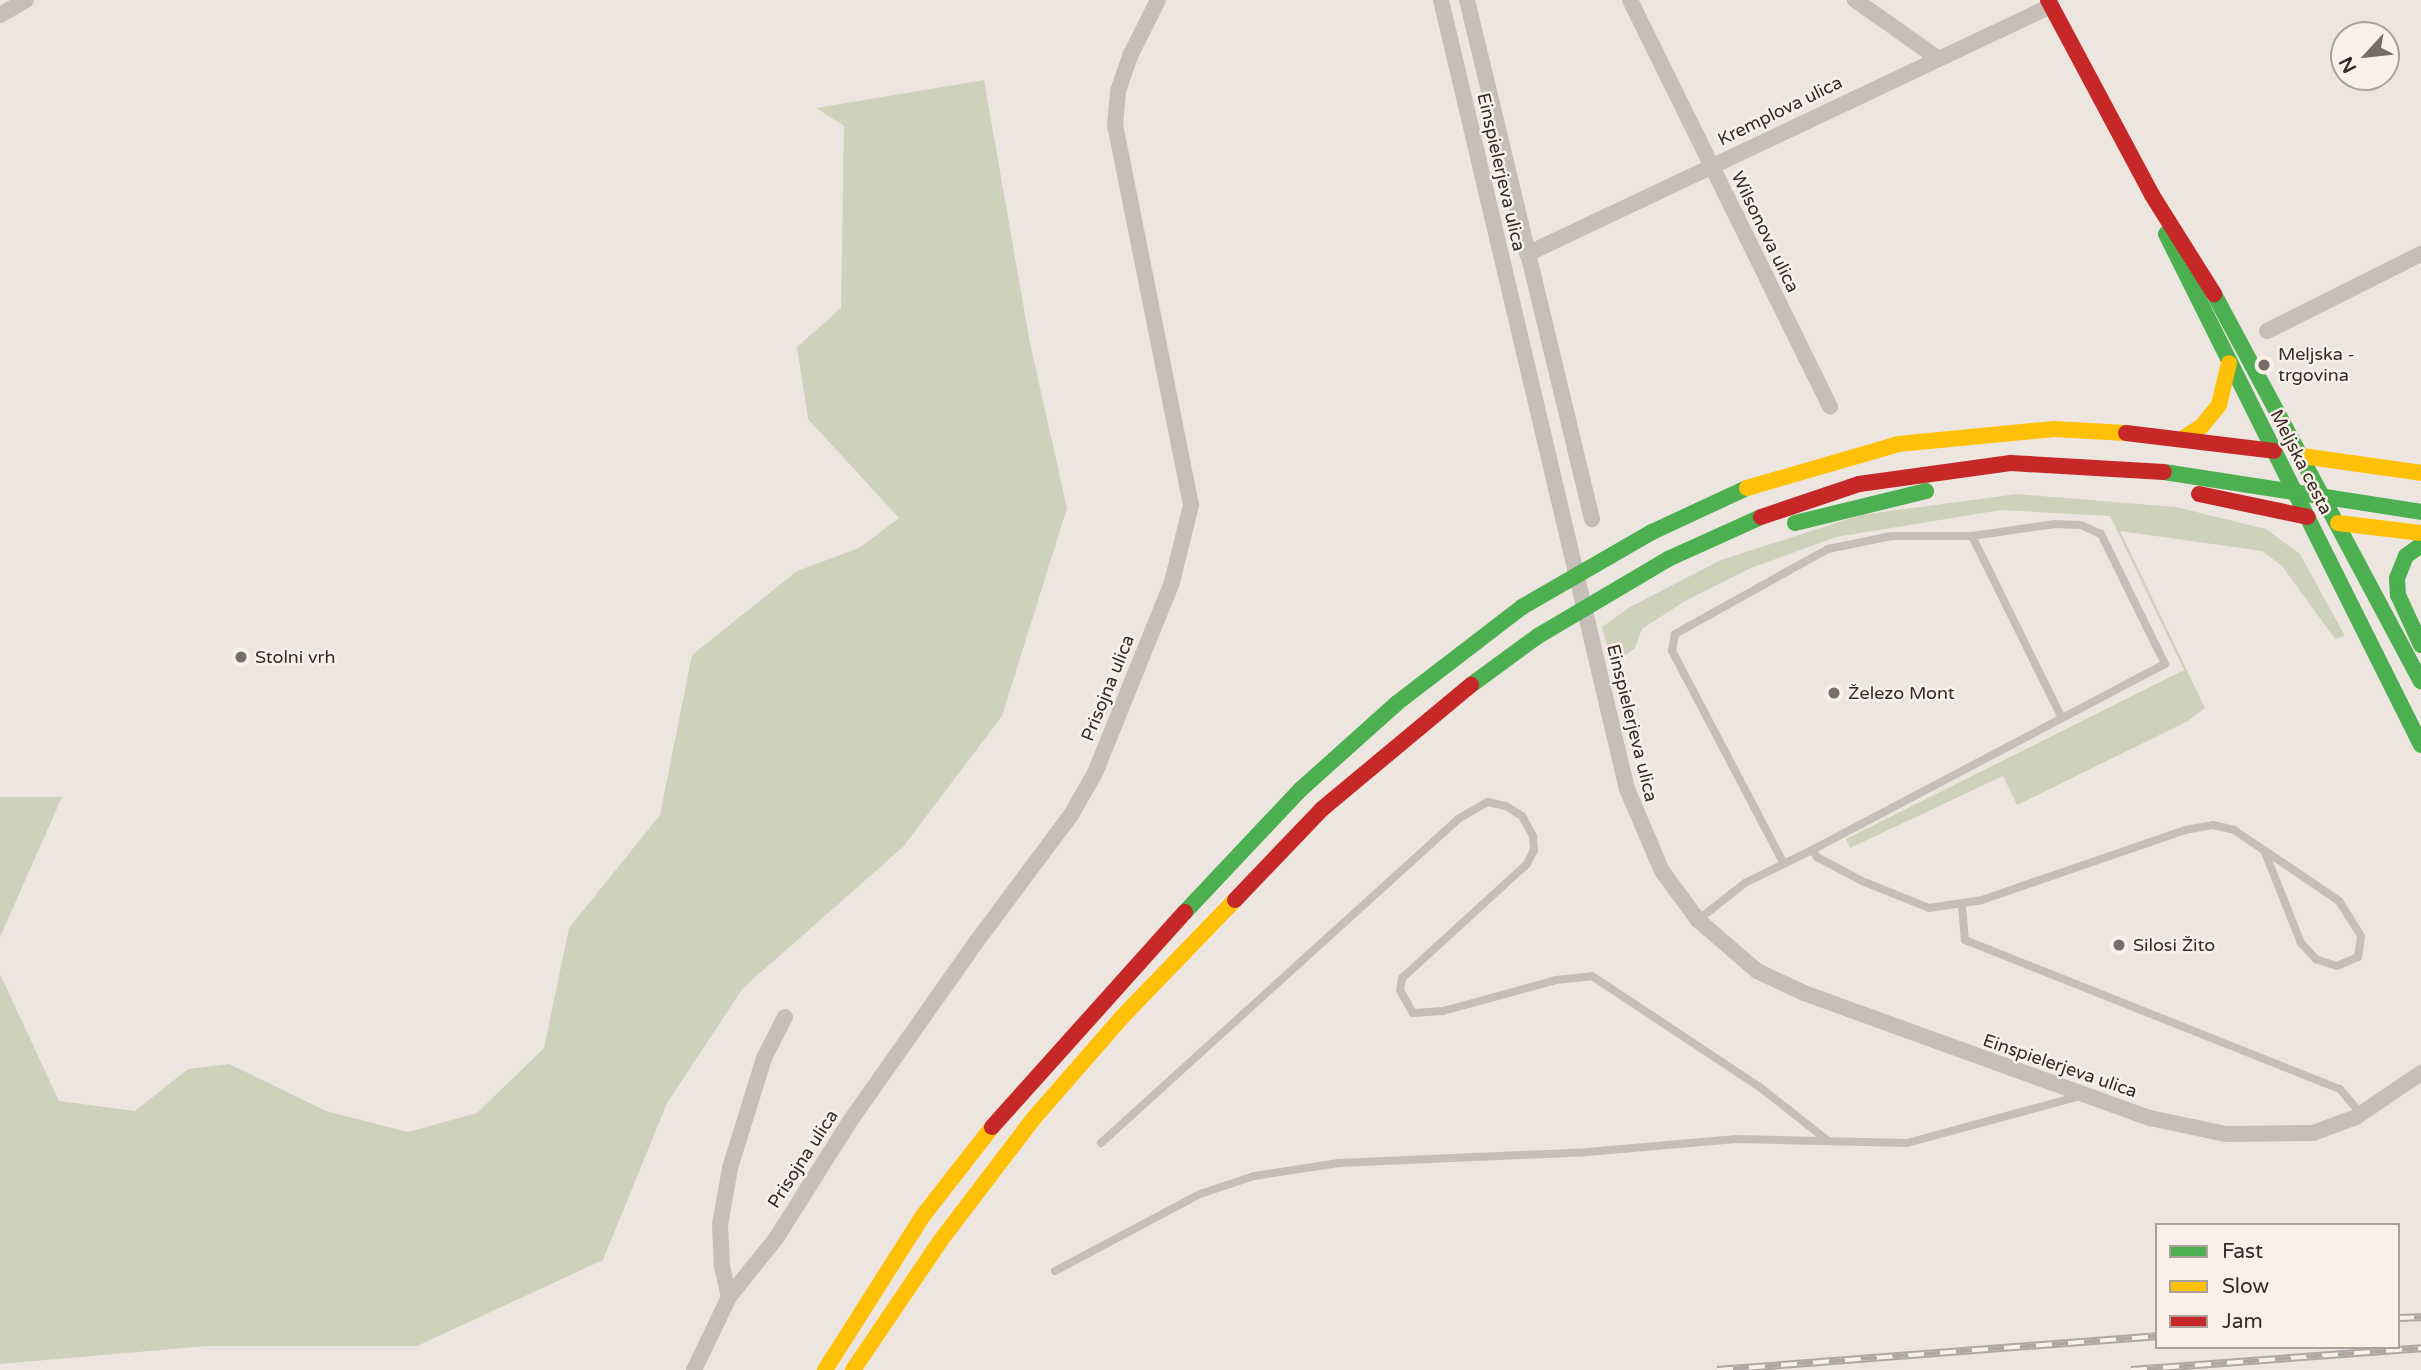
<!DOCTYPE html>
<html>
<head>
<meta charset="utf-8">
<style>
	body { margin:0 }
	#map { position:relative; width:2421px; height:1370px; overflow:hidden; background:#ede6e0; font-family:"Varela Round",sans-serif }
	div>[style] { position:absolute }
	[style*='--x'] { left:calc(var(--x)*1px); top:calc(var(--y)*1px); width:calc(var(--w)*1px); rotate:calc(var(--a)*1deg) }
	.green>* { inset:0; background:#cfd2ba }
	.lane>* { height:8px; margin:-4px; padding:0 4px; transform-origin:4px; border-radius:4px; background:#c6beb9 }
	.street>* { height:16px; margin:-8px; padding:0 8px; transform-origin:8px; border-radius:8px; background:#c6beb9 }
	.fast>* { height:16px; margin:-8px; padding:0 8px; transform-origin:8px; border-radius:8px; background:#4caf50 }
	.slow>* { height:16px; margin:-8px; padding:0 8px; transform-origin:8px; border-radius:8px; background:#ffc107 }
	.jam>* { height:16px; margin:-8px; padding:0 8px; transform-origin:8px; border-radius:8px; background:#c62828 }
	.rail>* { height:8px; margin-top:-4px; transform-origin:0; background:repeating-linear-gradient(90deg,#faf0e7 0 16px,#aea7a3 0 32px); box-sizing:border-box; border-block:2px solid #aea7a3 }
	.dots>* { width:19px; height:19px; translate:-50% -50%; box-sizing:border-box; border:4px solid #faf0e7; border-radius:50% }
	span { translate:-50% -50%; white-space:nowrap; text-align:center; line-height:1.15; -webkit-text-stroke:5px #faf0e7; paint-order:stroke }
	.street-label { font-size:18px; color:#372b27 }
	.poi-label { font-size:18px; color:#372b27 }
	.left { translate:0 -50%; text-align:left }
	.legend { position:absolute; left:2155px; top:1223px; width:245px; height:126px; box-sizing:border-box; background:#faf0e7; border:2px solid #aca19a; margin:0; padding:9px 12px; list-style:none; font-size:21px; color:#372b27 }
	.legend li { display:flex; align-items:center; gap:14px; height:35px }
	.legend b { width:35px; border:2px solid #aca19a }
	.north { position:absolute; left:2330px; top:21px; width:70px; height:70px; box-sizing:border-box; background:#faf0e7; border:2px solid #aca19a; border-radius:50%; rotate:243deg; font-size:19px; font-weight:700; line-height:28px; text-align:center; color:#372b27 }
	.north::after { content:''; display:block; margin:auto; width:24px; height:32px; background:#776c68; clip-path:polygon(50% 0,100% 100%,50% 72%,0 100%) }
</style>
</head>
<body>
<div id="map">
	<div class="green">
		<i style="clip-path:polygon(984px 80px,1030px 343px,1067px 508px,1002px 716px,903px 847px,743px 988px,667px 1103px,603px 1260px,417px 1346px,207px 1346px,0 1364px,0 974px,59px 1101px,135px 1111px,188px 1069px,229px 1064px,326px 1111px,408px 1132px,477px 1113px,544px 1048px,569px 928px,660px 815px,692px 655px,797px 571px,859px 548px,899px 518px,808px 419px,797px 347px,841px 308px,844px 126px,816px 108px)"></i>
		<i style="clip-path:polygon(2017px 494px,2176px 507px,2266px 529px,2300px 554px,2345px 636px,2335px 639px,2282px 566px,2262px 551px,2120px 531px,2205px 708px,2188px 721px,2017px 805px,2003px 776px,1850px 848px,1846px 839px,2184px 670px,2110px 516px,2001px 510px,1836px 537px,1751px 568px,1685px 601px,1642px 629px,1635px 648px,1612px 666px,1602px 627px,1630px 607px,1721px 560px,1861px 515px)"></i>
		<i style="clip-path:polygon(0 797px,62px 797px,0 937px)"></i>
	</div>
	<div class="lane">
		<i style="--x:1812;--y:850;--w:9;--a:54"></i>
		<i style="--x:1817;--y:857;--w:51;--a:28.1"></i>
		<i style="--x:1862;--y:881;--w:72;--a:21.9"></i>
		<i style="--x:1929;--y:908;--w:54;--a:-8.6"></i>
		<i style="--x:1982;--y:900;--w:215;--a:-19"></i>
		<i style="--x:2185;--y:830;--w:28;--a:-10"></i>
		<i style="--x:2213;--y:825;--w:22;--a:13"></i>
		<i style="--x:2234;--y:830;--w:36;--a:34"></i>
		<i style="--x:2264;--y:850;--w:91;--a:34.2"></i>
		<i style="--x:2339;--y:901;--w:41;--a:57.8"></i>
		<i style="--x:2361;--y:936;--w:21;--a:98"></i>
		<i style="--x:2358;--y:957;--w:23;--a:157"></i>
		<i style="--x:2337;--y:966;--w:22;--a:-162"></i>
		<i style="--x:2316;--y:959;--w:22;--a:-133"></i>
		<i style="--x:2301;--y:943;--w:100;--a:-111.7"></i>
		<i style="--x:1784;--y:864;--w:241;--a:-117.7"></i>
		<i style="--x:1672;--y:651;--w:17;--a:-80"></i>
		<i style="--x:1675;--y:634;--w:175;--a:-29.1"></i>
		<i style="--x:1828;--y:549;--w:65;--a:-11.5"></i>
		<i style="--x:1892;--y:536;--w:80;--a:0"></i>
		<i style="--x:1962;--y:906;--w:34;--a:85"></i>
		<i style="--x:1965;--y:940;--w:404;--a:21.7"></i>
		<i style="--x:2340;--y:1089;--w:33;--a:50"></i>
		<i style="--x:1698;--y:920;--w:60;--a:-38.2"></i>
		<i style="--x:1745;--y:883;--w:75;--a:-26.2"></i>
		<i style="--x:1812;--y:850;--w:399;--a:-27.8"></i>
		<i style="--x:2165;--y:664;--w:145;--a:-116.2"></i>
		<i style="--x:2101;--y:534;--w:22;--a:-156"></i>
		<i style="--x:2081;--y:525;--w:26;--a:-178"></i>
		<i style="--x:2055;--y:524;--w:84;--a:171.8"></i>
		<i style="--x:1972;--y:536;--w:203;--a:63.7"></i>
		<i style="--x:1101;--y:1143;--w:482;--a:-42.2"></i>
		<i style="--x:1458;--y:819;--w:34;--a:-30"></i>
		<i style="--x:1488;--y:802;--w:18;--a:13"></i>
		<i style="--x:1506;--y:806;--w:19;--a:32"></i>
		<i style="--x:1522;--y:816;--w:23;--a:61"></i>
		<i style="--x:1533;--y:836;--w:14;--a:86"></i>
		<i style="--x:1534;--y:850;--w:16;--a:117"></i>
		<i style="--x:1527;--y:864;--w:169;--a:137.6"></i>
		<i style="--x:1402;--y:978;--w:12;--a:99"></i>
		<i style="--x:1400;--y:990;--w:26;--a:61"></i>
		<i style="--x:1413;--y:1013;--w:30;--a:-4"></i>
		<i style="--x:1443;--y:1011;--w:117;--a:-15.3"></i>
		<i style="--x:1556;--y:980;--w:36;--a:-6"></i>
		<i style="--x:1592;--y:976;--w:203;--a:33.5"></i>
		<i style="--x:1761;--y:1088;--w:85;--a:38.3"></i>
		<i style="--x:1055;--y:1271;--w:164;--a:-28"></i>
		<i style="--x:1200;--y:1194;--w:57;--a:-18.4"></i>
		<i style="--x:1254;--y:1176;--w:86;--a:-8.7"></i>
		<i style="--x:1339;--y:1163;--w:248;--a:-2.5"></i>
		<i style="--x:1587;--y:1152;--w:150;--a:-5"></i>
		<i style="--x:1736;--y:1139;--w:171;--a:1.3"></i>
		<i style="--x:1907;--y:1143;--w:179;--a:-15.2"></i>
	</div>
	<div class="street">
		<i style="--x:1441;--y:0;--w:811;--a:76.74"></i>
		<i style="--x:1627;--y:789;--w:89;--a:66.9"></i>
		<i style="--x:1662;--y:871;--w:61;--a:53.7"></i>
		<i style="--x:1698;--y:920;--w:78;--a:40.8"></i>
		<i style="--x:1757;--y:971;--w:52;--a:25.1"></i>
		<i style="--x:1804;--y:993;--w:368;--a:19.9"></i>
		<i style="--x:2150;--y:1118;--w:78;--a:11.9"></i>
		<i style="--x:2226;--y:1134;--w:87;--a:-0.7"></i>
		<i style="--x:2313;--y:1133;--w:46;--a:-20.4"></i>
		<i style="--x:2356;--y:1117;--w:78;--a:-34.1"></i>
		<i style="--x:1467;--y:0;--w:534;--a:76.46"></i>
		<i style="--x:1630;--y:0;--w:453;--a:63.8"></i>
		<i style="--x:1855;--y:0;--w:99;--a:35.1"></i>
		<i style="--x:0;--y:15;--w:30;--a:-30"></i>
		<i style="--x:1527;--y:254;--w:580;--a:-25.33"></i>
		<i style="--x:2267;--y:331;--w:172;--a:-26.6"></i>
		<i style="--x:729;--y:1297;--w:32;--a:-103"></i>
		<i style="--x:722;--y:1266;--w:41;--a:-92.8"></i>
		<i style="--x:720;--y:1225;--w:58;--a:-80"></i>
		<i style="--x:730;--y:1168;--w:115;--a:-72.8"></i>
		<i style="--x:764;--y:1058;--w:46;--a:-62.9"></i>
		<i style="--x:694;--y:1370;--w:81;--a:-64.4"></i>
		<i style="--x:729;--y:1297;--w:77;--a:-51.3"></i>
		<i style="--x:777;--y:1237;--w:137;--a:-57.8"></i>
		<i style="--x:850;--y:1121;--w:220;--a:-54.8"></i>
		<i style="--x:977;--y:941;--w:157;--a:-53.3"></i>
		<i style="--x:1071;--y:815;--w:48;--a:-60.3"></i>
		<i style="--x:1095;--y:773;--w:206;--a:-68"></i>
		<i style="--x:1172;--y:582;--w:79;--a:-76.1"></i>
		<i style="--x:1191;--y:505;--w:387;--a:-101.3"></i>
		<i style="--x:1115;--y:126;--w:35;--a:-85"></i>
		<i style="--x:1118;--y:91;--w:39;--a:-71"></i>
		<i style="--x:1131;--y:54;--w:60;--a:-63.4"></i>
	</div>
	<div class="fast">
		<i style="--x:2166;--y:234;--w:571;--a:63.48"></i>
		<i style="--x:2214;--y:294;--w:439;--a:61.9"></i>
		<i style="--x:2164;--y:472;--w:260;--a:8.8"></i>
		<i style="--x:1795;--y:523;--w:135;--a:-13.7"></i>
		<i style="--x:2421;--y:545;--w:19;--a:144"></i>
		<i style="--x:2406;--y:556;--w:24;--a:112"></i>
		<i style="--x:2397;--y:578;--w:17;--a:87"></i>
		<i style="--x:2398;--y:595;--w:55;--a:65.3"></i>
		<i style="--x:1471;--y:685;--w:83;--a:-36.2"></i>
		<i style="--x:1538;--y:636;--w:151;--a:-30.6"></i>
		<i style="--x:1668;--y:559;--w:102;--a:-24.3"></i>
		<i style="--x:1185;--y:912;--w:168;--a:-46.7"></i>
		<i style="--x:1300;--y:790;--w:130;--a:-41.9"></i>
		<i style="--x:1397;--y:703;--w:158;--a:-37.5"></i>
		<i style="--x:1522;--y:607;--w:150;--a:-30"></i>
		<i style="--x:1652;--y:532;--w:105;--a:-24.9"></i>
	</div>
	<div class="slow">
		<i style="--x:2185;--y:437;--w:20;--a:-33"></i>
		<i style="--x:2202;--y:426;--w:27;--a:-51"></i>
		<i style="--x:2219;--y:405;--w:43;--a:-76.6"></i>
		<i style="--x:2302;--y:456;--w:120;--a:8.1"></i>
		<i style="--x:1747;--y:488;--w:157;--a:-16.2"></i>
		<i style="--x:1898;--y:444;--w:157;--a:-5.5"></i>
		<i style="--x:2054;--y:429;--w:72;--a:3.2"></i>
		<i style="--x:2338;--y:523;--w:84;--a:6.9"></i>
		<i style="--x:825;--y:1370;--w:181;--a:-57.6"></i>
		<i style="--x:922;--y:1217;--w:114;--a:-52.1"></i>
		<i style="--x:853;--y:1370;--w:157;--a:-55.9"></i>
		<i style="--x:941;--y:1240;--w:153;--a:-52.7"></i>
		<i style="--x:1034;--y:1118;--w:134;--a:-48.9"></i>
		<i style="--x:1122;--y:1017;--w:163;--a:-46"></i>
	</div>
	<div class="jam">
		<i style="--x:2048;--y:0;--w:221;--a:61.9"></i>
		<i style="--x:2152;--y:195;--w:117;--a:57.9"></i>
		<i style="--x:2126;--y:433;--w:149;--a:6.9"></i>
		<i style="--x:2199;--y:494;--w:111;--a:11.9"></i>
		<i style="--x:1761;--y:517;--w:103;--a:-18.6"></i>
		<i style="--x:1859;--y:484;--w:153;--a:-7.9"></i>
		<i style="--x:2011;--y:463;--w:153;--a:3.4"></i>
		<i style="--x:1235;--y:900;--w:126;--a:-46.3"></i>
		<i style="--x:1322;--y:809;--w:194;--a:-39.8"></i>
		<i style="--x:992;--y:1127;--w:289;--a:-48.1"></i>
	</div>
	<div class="rail">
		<i style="--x:2398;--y:1318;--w:23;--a:-2"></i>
		<i style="--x:1717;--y:1370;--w:441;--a:-4.4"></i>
		<i style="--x:2131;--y:1370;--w:291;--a:-4.3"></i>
	</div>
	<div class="dots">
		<i style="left:2264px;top:365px;background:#776c68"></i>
		<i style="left:241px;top:657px;background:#776c68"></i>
		<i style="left:1834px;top:693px;background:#776c68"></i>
		<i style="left:2119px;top:945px;background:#776c68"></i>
	</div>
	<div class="street-label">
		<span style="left:1780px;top:111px;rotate:-26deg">Kremplova ulica</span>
		<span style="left:1501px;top:172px;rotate:77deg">Einspielerjeva ulica</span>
		<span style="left:1765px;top:232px;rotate:64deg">Wilsonova ulica</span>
		<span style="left:2301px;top:462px;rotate:63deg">Meljska cesta</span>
		<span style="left:1108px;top:688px;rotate:-68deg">Prisojna ulica</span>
		<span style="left:1632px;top:723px;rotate:76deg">Einspielerjeva ulica</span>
		<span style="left:2060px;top:1066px;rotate:19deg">Einspielerjeva ulica</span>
		<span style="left:803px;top:1159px;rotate:-57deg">Prisojna ulica</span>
	</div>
	<div class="poi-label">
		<span class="left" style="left:2278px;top:365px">Meljska -<br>trgovina</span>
		<span class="left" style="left:255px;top:657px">Stolni vrh</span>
		<span class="left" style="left:1848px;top:693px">Železo Mont</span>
		<span class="left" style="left:2133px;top:945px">Silosi Žito</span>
	</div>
	<ul class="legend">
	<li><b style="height:9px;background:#4caf50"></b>Fast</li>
	<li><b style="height:9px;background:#ffc107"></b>Slow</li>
	<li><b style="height:9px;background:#c62828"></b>Jam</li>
	</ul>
	<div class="north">N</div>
</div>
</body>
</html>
